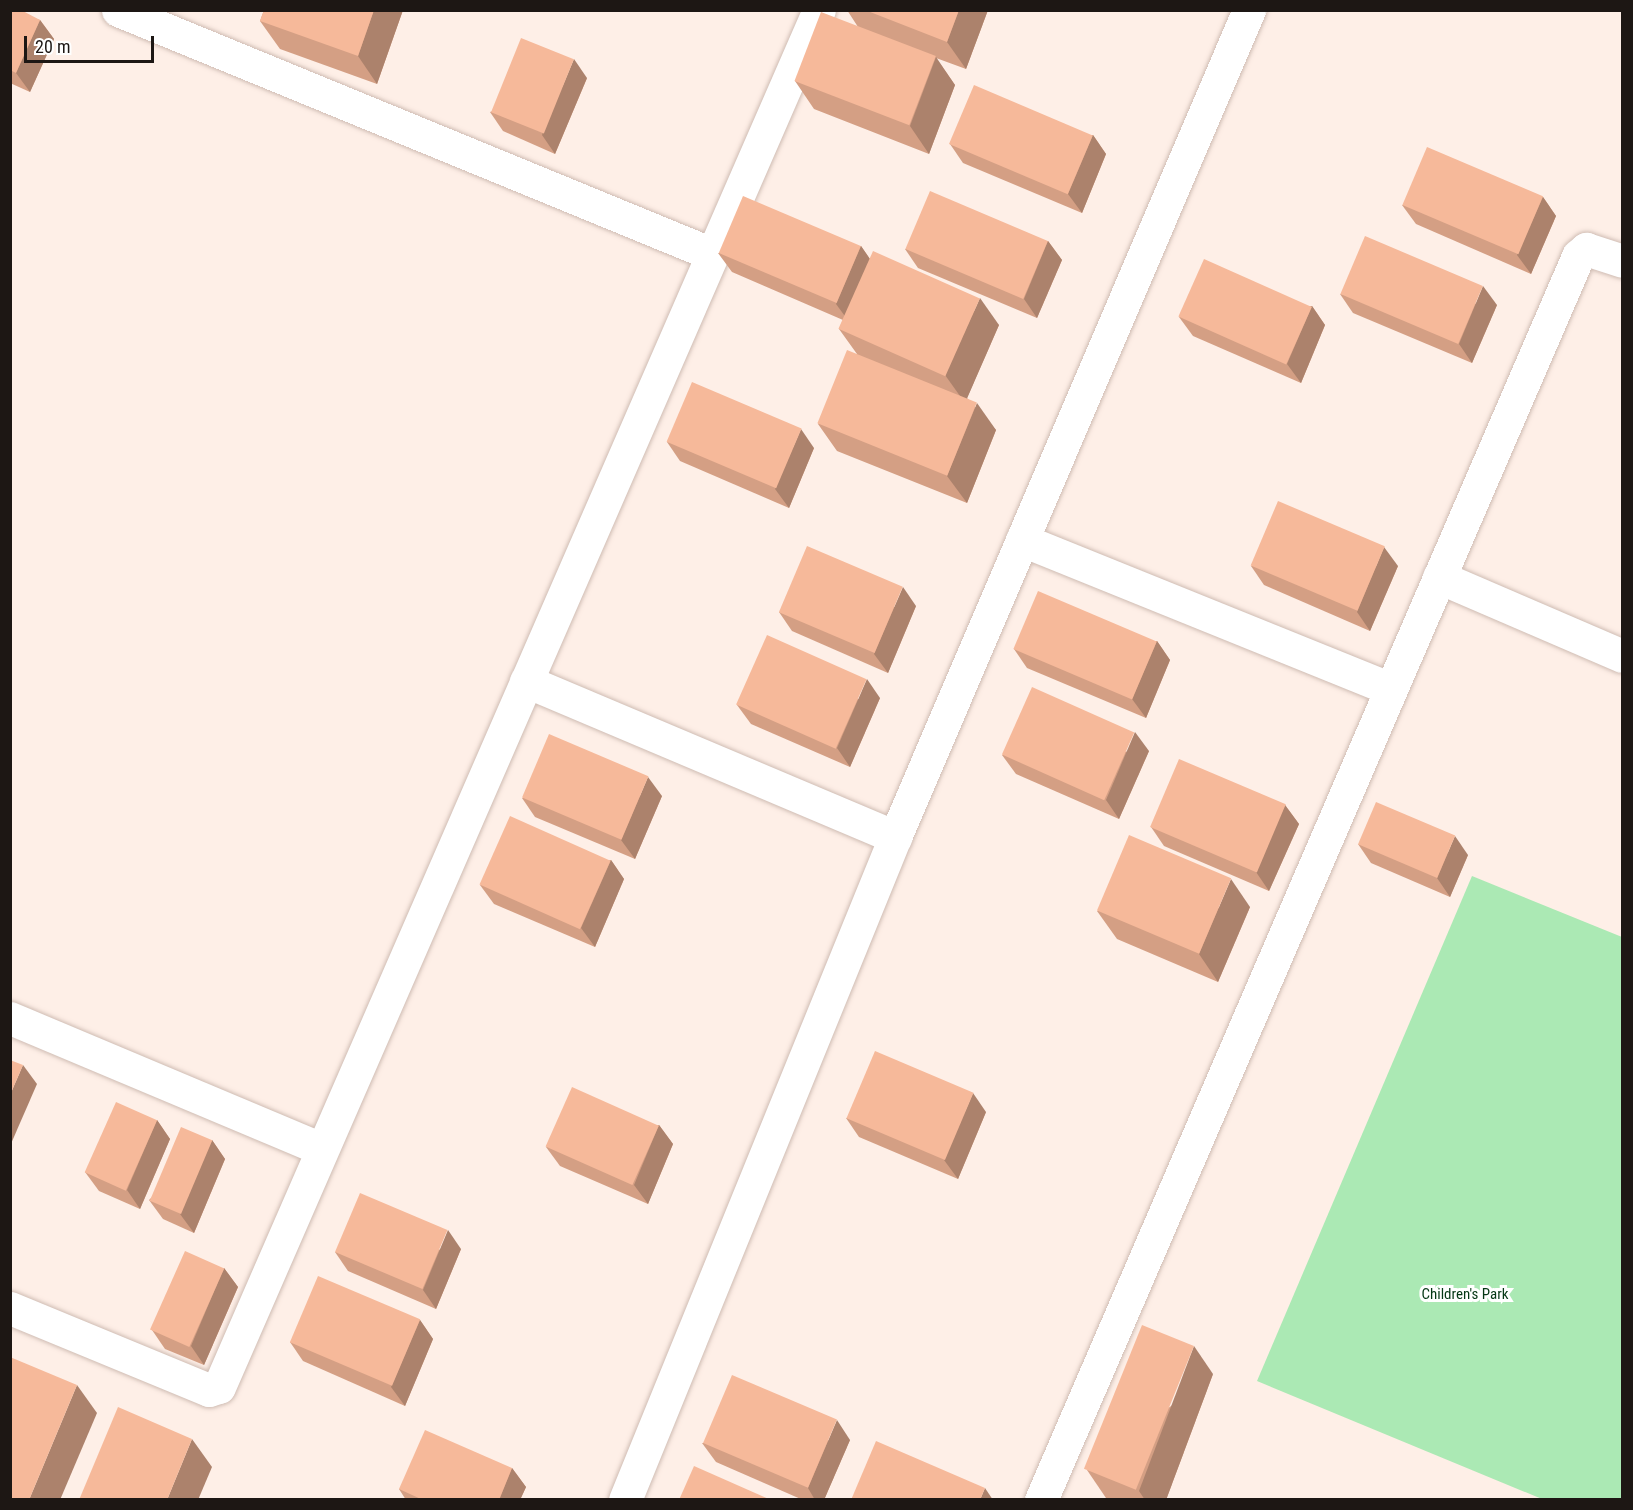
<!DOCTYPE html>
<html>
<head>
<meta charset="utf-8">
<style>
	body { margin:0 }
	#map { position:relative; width:1633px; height:1510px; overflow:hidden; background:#feefe7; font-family:"Roboto Condensed",sans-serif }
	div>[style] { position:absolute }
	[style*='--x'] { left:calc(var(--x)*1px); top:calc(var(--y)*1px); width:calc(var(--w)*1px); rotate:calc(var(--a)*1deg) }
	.green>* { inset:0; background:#abe9b4 }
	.roads { filter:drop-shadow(0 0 2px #cfbcb3) drop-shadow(0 0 2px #cfbcb3) }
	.minor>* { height:33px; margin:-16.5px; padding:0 16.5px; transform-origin:16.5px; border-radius:16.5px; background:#fff }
	.wall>* { inset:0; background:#d49f84 }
	.shaded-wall>* { inset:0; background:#ac826c }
	.building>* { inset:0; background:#f6b99a; transform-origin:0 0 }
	span { translate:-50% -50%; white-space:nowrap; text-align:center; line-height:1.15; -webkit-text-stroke:6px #fff; paint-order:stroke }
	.park-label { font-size:15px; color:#043714 }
	.frame { position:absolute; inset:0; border:12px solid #1d1714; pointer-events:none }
	.scale { position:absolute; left:24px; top:36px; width:130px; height:27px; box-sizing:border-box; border:3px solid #1d1714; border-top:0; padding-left:8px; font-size:18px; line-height:21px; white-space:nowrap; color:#1d1714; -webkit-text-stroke:4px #fff; paint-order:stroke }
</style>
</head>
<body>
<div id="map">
	<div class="green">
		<i style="clip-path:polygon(1472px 876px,1622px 937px,1622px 1499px,1542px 1499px,1257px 1381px)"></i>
	</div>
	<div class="roads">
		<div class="minor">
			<i style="--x:118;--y:10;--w:642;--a:22.33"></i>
			<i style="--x:1022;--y:540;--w:397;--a:22"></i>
			<i style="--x:1439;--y:577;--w:199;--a:23.3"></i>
			<i style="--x:526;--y:681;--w:401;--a:22.9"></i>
			<i style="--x:10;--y:1018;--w:338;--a:22.8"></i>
			<i style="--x:10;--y:1308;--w:215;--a:22.4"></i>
			<i style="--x:209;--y:1390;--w:10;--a:-17"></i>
			<i style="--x:219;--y:1387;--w:1502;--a:-66.46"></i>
			<i style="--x:625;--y:1500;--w:716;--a:-67.84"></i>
			<i style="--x:895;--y:837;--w:900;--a:-66.83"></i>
			<i style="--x:1041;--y:1500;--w:1355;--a:-66.65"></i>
			<i style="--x:1578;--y:256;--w:11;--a:-41"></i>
			<i style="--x:1586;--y:249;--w:38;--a:18"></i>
		</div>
	</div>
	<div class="wall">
		<i style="clip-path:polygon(10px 10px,40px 20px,54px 39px,30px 92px,10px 83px)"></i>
		<i style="clip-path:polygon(264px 10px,403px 10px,377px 84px,280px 49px,260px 21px)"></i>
		<i style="clip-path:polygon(847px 10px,988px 10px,966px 69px,936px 58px,955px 85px,929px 154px,814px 109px,795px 81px,858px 27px)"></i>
		<i style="clip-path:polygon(587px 78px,555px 154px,503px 131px,490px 112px)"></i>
		<i style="clip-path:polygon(1093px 135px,1106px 154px,1082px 213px,963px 163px,950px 144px)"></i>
		<i style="clip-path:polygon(1543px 197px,1556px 216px,1531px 274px,1416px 224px,1402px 205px)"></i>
		<i style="clip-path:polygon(1048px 241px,1062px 260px,1037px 318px,918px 268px,905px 249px)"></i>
		<i style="clip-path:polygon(861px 246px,870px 259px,999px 325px,967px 398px,996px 430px,967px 503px,837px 451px,818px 424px,857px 354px,839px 329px,843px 320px,732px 272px,718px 253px)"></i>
		<i style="clip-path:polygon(1340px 294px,1497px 305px,1472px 363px,1353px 313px)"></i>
		<i style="clip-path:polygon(1312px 306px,1325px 325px,1301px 383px,1193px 336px,1179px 317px)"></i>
		<i style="clip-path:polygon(667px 442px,814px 448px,789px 508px,680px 461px)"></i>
		<i style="clip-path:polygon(1251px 566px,1398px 566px,1370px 631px,1264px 585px)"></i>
		<i style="clip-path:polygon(916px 606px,888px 673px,792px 631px,779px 612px)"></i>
		<i style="clip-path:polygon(1157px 641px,1170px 660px,1146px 718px,1027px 668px,1014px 649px)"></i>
		<i style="clip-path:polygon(880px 698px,850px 767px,751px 724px,737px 705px)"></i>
		<i style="clip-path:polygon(1149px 751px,1119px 819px,1016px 774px,1002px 755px)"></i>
		<i style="clip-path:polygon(662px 796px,635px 859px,535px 817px,522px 798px)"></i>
		<i style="clip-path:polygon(1285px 805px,1299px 824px,1269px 891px,1164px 846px,1151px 827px)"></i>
		<i style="clip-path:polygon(1358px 844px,1468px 855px,1450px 897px,1371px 863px)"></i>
		<i style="clip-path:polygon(611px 860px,624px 879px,595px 947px,494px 904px,480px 885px)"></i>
		<i style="clip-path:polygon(1250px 907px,1218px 982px,1117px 939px,1097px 911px)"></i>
		<i style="clip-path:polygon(986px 1112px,958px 1179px,859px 1137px,846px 1118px)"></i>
		<i style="clip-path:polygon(157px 1120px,170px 1139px,140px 1209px,99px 1191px,85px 1172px)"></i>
		<i style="clip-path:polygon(659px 1125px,673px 1144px,648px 1204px,560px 1166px,546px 1147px)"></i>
		<i style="clip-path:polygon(212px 1140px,225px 1159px,194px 1233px,163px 1219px,149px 1200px)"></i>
		<i style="clip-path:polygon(461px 1249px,436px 1309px,348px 1271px,335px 1252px)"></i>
		<i style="clip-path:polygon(224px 1268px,238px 1287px,204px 1365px,165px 1349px,152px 1330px)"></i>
		<i style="clip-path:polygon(420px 1320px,433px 1339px,405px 1406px,303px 1361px,290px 1342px)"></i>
		<i style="clip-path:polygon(1213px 1374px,1166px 1500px,1109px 1500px,1106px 1498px,1087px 1470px)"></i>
		<i style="clip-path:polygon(850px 1440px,824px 1500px,803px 1500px,716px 1462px,702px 1443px)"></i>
		<i style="clip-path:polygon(512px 1468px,526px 1487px,520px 1500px,406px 1500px,399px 1489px)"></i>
	</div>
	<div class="shaded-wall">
		<i style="clip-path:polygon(374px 10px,403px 10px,377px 84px,358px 56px)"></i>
		<i style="clip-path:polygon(959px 10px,988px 10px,966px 69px,947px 42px)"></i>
		<i style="clip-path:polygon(40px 20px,54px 39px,30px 92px,16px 73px)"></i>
		<i style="clip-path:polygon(936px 57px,955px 85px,929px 154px,910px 126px)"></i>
		<i style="clip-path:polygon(574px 59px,587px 78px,555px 154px,542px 135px)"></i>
		<i style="clip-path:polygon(1093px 135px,1106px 154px,1082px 213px,1068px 194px)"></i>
		<i style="clip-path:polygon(1543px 197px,1556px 216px,1531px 274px,1517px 255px)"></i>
		<i style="clip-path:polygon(1048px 241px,1062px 260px,1037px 318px,1024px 299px)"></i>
		<i style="clip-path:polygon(861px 246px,874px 265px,850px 323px,836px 304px)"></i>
		<i style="clip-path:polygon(1483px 286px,1497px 305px,1472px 363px,1459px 344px)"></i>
		<i style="clip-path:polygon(980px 298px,999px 325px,965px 403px,945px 375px)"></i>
		<i style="clip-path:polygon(1312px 306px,1325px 325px,1301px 383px,1287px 364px)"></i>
		<i style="clip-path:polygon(977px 403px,996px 430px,967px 503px,947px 476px)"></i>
		<i style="clip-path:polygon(801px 429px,814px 448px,789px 508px,775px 489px)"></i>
		<i style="clip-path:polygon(1384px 547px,1398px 566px,1370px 631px,1357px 612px)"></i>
		<i style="clip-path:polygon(903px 587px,916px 606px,888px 673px,874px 654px)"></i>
		<i style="clip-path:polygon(1157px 641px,1170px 660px,1146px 718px,1132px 699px)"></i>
		<i style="clip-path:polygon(867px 679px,880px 698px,850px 767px,837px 748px)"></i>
		<i style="clip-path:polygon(1135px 732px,1149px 751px,1119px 819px,1106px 800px)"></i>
		<i style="clip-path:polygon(648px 777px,662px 796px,635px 859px,621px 840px)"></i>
		<i style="clip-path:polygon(1285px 805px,1299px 824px,1269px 891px,1256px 872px)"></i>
		<i style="clip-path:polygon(1455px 836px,1468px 855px,1450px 897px,1437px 878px)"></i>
		<i style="clip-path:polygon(611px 860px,624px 879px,595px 947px,581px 928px)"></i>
		<i style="clip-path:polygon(1231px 879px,1250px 907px,1218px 982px,1199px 954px)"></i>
		<i style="clip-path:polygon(23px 1065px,37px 1084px,10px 1146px,10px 1095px)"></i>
		<i style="clip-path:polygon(973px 1093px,986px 1112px,958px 1179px,944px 1160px)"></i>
		<i style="clip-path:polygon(157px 1120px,170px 1139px,140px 1209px,127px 1190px)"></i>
		<i style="clip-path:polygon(659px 1125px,673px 1144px,648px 1204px,634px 1185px)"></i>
		<i style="clip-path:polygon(212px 1140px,225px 1159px,194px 1233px,180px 1214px)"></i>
		<i style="clip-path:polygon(448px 1230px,461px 1249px,436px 1309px,423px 1290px)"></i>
		<i style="clip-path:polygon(224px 1268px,238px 1287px,204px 1365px,191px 1346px)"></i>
		<i style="clip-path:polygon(420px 1320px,433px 1339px,405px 1406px,391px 1387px)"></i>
		<i style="clip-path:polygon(1194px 1346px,1213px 1374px,1166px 1500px,1145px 1500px,1139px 1491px)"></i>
		<i style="clip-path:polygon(77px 1385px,97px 1413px,60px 1500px,29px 1500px)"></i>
		<i style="clip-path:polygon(837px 1420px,850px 1440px,824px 1500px,815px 1500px,808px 1488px)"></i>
		<i style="clip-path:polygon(192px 1439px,212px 1467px,198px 1500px,167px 1500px)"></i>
		<i style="clip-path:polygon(512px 1468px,526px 1487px,520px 1500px,499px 1500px)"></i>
		<i style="clip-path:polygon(985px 1488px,993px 1500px,980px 1500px)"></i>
	</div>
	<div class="building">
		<i style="clip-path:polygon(10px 10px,21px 10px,40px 20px,16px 73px,10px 70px)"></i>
		<i style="clip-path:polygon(264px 10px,374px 10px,358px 56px,260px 21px)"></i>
		<i style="clip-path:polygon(865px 10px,959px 10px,947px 42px)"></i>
		<i style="left:821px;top:12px;width:123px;height:74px;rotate:21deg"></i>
		<i style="left:521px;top:38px;width:57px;height:80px;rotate:22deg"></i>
		<i style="left:974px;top:85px;width:129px;height:64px;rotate:23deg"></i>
		<i style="left:1427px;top:147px;width:126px;height:63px;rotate:23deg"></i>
		<i style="left:930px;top:191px;width:128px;height:63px;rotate:23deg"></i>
		<i style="left:743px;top:196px;width:128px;height:62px;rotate:23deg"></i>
		<i style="left:1365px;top:236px;width:128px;height:63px;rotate:23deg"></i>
		<i style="left:873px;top:251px;width:117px;height:85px;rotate:24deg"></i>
		<i style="left:1204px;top:259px;width:118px;height:63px;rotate:24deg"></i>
		<i style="left:847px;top:350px;width:140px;height:79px;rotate:22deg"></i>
		<i style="left:692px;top:382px;width:119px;height:65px;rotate:23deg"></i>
		<i style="left:1278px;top:501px;width:116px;height:70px;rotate:23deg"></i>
		<i style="left:807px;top:546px;width:104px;height:72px;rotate:23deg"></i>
		<i style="left:1038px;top:591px;width:129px;height:63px;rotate:23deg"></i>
		<i style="left:767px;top:635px;width:109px;height:76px;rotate:24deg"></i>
		<i style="left:1032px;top:687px;width:112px;height:74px;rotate:24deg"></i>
		<i style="left:549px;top:734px;width:108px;height:69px;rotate:23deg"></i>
		<i style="left:1179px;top:759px;width:116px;height:74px;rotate:23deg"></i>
		<i style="left:1376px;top:802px;width:86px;height:46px;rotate:23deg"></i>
		<i style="left:510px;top:816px;width:110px;height:75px;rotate:24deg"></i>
		<i style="left:1129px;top:835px;width:111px;height:82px;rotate:23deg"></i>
		<i style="left:875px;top:1051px;width:107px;height:73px;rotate:23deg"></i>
		<i style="clip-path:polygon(10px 1060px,23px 1065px,10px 1095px)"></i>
		<i style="left:572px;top:1087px;width:95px;height:65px;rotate:24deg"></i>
		<i style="left:116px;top:1102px;width:45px;height:77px;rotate:24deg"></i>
		<i style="left:181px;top:1127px;width:34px;height:80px;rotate:23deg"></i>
		<i style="left:360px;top:1193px;width:95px;height:64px;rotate:23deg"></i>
		<i style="left:185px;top:1251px;width:43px;height:86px;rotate:24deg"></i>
		<i style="left:318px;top:1276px;width:111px;height:72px;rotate:23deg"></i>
		<i style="left:1142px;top:1325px;width:56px;height:155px;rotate:22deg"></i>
		<i style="clip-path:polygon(10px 1357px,77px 1385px,29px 1500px,10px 1499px)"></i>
		<i style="left:732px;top:1375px;width:114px;height:74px;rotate:23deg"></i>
		<i style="clip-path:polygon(118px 1407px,192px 1439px,167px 1500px,79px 1500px)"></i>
		<i style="clip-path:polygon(425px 1430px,512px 1468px,499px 1500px,423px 1500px,399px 1489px)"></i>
		<i style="clip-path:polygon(876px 1441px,985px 1488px,980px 1500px,851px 1500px)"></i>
		<i style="clip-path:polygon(694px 1466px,771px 1500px,679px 1500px)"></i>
	</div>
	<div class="park-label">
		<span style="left:1465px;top:1295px">Children's Park</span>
	</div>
	<div class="frame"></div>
	<div class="scale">20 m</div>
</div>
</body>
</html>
